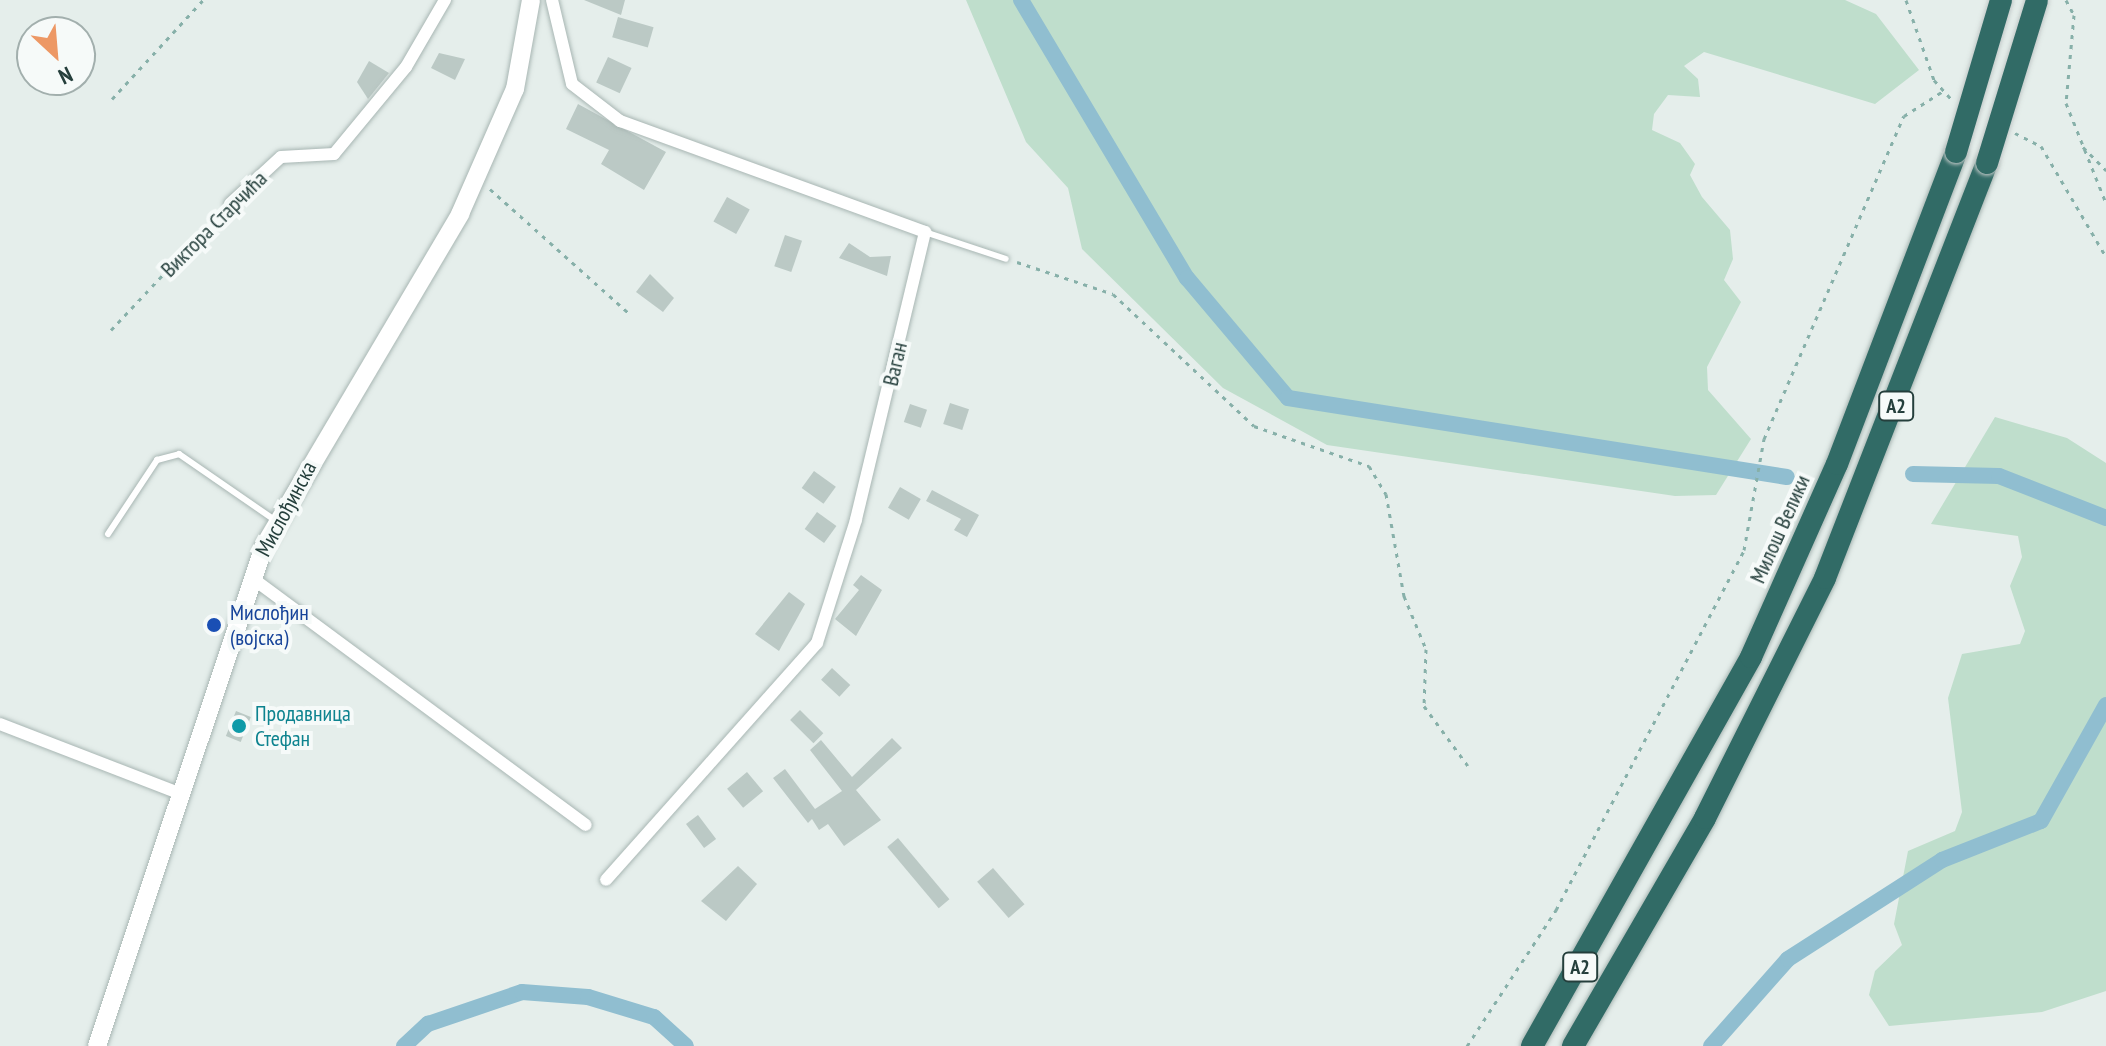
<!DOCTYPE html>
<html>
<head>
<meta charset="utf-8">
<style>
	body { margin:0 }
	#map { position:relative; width:2106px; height:1046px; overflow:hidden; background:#e5eeeb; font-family:"PT Sans Narrow",sans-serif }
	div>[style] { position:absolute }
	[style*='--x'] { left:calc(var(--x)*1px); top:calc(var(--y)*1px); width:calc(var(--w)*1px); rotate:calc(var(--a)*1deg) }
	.green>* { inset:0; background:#bfdecc }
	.canal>* { height:16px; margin:-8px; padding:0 8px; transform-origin:8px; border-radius:8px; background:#90bed0 }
	.building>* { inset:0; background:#bbc9c5; transform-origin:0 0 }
	.path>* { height:3px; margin-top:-1.5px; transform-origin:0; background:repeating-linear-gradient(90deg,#87b0a9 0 4px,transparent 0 10px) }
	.roads { filter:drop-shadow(0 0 2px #a8b6b3) drop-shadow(0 0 2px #a8b6b3) }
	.service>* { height:6px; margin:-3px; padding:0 3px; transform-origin:3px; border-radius:3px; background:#fff }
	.minor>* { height:12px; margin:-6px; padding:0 6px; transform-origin:6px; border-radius:6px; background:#fff }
	.secondary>* { height:18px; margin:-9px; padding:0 9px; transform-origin:9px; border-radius:9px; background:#fff }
	.motorway>* { height:22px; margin:-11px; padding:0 11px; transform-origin:11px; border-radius:11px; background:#316b66 }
	.bridges { filter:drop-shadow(0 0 2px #c2c9c8) drop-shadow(0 0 2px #c2c9c8) }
	.motorway-bridge>* { height:22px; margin:-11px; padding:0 11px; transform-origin:11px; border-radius:11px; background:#316b66 }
	.dots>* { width:22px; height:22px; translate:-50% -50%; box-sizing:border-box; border:4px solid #f6faf9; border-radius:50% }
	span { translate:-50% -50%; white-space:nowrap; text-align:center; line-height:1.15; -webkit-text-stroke:8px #f6faf9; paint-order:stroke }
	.shield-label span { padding:2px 6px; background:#f6faf9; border:2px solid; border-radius:6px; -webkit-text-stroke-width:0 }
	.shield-label { font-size:20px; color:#253f3c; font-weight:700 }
	.street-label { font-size:22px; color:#253f3c }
	.transit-label { font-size:22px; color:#164399 }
	.left { translate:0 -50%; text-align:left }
	.culture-label { font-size:22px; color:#0d838f }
	.north { position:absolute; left:16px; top:16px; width:80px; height:80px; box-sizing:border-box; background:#f6faf9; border:2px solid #a2afad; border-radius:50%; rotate:154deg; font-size:22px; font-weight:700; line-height:32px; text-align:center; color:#253f3c }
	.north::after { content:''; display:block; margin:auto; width:28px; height:36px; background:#ed9865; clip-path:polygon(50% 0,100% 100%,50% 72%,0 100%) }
</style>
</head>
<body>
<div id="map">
	<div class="green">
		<i style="clip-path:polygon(966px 0,1845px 0,1876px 14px,1919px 70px,1875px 104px,1704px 52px,1684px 66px,1698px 79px,1700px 97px,1668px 95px,1654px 114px,1652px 130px,1680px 143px,1695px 164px,1690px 175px,1702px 197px,1730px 230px,1733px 259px,1724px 280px,1741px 302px,1707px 367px,1708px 390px,1751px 439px,1716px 495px,1675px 496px,1327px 445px,1223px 388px,1082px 249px,1068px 188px,1026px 142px)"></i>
		<i style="clip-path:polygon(1995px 417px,2067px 438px,2106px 463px,2106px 991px,2042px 1012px,1889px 1026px,1869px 995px,1875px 971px,1902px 945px,1894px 924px,1908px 851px,1955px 831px,1962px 812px,1948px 698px,1962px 654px,2020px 644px,2025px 631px,2010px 586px,2022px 557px,2018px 536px,1931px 524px)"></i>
	</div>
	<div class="canal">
		<i style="--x:1021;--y:0;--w:324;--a:59.2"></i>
		<i style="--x:1187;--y:278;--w:157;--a:49.9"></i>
		<i style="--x:1288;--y:398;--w:505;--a:9"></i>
		<i style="--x:1913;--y:474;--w:86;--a:1.3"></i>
		<i style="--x:1999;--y:476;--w:115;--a:21.4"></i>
		<i style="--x:404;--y:1046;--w:33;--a:-43"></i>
		<i style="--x:428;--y:1024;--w:99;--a:-18.8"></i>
		<i style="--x:522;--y:992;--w:66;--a:4.3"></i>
		<i style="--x:588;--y:997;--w:69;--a:16.9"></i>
		<i style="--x:654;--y:1017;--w:43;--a:42.2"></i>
		<i style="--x:1711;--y:1046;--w:116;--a:-48.5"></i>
		<i style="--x:1788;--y:959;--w:183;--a:-32.7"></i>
		<i style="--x:1942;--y:860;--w:106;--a:-21.5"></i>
		<i style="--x:2041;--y:821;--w:133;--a:-60.7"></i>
	</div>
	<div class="building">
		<i style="clip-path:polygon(584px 0,625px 0,621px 15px)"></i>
		<i style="left:618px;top:17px;width:37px;height:21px;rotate:16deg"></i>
		<i style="clip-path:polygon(439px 53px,465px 59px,455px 80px,431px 68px)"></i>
		<i style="left:608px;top:57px;width:26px;height:28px;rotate:25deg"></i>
		<i style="clip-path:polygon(369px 61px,389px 73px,368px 99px,357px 82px)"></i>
		<i style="clip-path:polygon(578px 104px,666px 152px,644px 190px,601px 164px,609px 150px,566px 129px)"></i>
		<i style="left:727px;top:197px;width:26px;height:28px;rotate:29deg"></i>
		<i style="left:785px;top:235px;width:18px;height:33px;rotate:19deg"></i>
		<i style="clip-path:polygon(849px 243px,870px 257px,891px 256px,887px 276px,839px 258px)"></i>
		<i style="clip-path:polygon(650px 274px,674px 298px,663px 312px,636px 292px)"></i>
		<i style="left:950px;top:403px;width:20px;height:22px;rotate:18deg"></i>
		<i style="left:910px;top:404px;width:18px;height:19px;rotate:19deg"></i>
		<i style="left:814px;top:471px;width:27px;height:21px;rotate:36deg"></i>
		<i style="left:900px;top:487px;width:24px;height:24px;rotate:30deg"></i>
		<i style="clip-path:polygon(932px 490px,979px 515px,967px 537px,954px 530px,961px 519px,926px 501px)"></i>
		<i style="left:817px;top:512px;width:24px;height:21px;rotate:36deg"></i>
		<i style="clip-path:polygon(861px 575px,882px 590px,856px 636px,835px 619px,859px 590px,853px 585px)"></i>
		<i style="clip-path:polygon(789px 592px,805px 604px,779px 651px,755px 634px)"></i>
		<i style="left:832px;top:668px;width:25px;height:16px;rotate:43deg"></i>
		<i style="left:800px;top:710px;width:33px;height:14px;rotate:45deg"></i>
		<i style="left:236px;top:711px;width:16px;height:27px;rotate:22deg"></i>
		<i style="clip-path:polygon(892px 738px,902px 748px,856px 790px,881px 820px,844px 846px,828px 824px,819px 830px,812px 819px,808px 823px,773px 778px,785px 769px,815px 809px,842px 791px,810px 750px,821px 740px,852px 777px)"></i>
		<i style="left:747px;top:772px;width:25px;height:26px;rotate:50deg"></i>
		<i style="left:698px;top:815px;width:30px;height:15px;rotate:53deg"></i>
		<i style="left:898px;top:838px;width:80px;height:14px;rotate:50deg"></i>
		<i style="clip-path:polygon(738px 866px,757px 884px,726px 921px,701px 901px)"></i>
		<i style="left:993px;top:868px;width:48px;height:21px;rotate:49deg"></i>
	</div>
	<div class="path">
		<i style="--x:1906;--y:0;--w:85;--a:70.7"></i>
		<i style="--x:1934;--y:80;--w:25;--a:48"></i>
		<i style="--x:2066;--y:0;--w:17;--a:62"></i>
		<i style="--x:2074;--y:15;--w:88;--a:95.2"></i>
		<i style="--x:2066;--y:103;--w:108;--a:68.2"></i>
		<i style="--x:112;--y:99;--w:134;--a:-47.4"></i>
		<i style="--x:2015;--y:133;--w:29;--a:27"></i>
		<i style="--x:2041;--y:146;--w:129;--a:59.6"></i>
		<i style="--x:2083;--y:147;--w:33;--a:45"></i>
		<i style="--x:490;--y:189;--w:188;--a:41.8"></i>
		<i style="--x:1017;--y:262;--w:101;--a:18.4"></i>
		<i style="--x:1113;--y:294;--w:193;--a:43.1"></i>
		<i style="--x:1254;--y:426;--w:122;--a:19.2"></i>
		<i style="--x:1369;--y:466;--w:33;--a:59"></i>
		<i style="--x:1386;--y:494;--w:104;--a:80"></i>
		<i style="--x:1404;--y:596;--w:57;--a:67.5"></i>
		<i style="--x:1426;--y:649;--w:57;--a:92"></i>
		<i style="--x:1424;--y:706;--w:74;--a:53.7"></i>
		<i style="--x:111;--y:330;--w:162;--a:-46.8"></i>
		<i style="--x:1467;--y:1046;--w:163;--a:-56.8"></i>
		<i style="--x:1556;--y:910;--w:406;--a:-62.4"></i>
		<i style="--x:1744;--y:550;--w:113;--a:-79.8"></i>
		<i style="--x:1764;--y:439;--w:352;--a:-66.6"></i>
		<i style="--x:1904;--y:116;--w:46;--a:-32.7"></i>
	</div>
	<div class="roads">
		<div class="service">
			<i style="--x:925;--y:232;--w:85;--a:18.4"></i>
			<i style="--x:108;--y:534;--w:89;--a:-56.5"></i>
			<i style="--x:157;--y:460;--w:23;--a:-15"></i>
			<i style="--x:179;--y:454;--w:118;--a:34.6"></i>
		</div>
		<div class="minor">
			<i style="--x:552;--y:0;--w:86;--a:76.6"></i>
			<i style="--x:572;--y:84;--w:61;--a:37.6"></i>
			<i style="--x:620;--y:121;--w:325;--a:20"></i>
			<i style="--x:925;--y:232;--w:296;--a:103.5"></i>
			<i style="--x:856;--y:520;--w:129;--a:107.6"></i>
			<i style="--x:817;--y:643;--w:317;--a:131.7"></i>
			<i style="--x:230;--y:204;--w:69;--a:-42.7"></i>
			<i style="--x:281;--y:157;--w:53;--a:-3.2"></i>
			<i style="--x:334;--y:154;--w:113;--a:-50.4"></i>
			<i style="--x:406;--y:67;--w:78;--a:-59.8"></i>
			<i style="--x:252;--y:578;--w:415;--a:36.5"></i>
			<i style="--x:0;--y:724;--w:192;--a:21.1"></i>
		</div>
		<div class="secondary">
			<i style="--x:97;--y:1046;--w:527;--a:-71.53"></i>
			<i style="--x:264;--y:546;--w:386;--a:-59.4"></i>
			<i style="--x:460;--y:214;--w:137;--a:-66.3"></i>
			<i style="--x:515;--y:89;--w:90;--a:-79.8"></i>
		</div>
		<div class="motorway">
			<i style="--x:1532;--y:1046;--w:446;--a:-60.6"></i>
			<i style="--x:1751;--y:657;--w:211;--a:-66"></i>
			<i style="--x:1837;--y:464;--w:334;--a:-69.1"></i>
			<i style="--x:1573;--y:1046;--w:263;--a:-59.9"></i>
			<i style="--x:1705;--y:818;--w:268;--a:-63.4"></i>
			<i style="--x:1825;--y:578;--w:445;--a:-68.7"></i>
		</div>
	</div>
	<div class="bridges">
		<div class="motorway-bridge">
			<i style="--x:1956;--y:152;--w:159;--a:-73.5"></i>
			<i style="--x:1987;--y:163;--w:170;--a:-72.9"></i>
		</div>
	</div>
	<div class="dots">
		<i style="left:214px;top:625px;background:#1a4fb4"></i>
		<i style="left:239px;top:726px;background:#0f9aa8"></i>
	</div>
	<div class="shield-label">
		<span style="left:1896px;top:406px">A2</span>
		<span style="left:1580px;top:967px">A2</span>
	</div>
	<div class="street-label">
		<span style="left:214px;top:224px;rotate:-45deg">Виктора Старчића</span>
		<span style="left:895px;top:364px;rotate:-77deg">Ваган</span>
		<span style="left:286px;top:509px;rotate:-62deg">Мислођинска</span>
		<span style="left:1780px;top:529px;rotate:-66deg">Милош Велики</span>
	</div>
	<div class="transit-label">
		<span class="left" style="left:230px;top:625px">Мислођин<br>(војска)</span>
	</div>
	<div class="culture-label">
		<span class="left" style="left:255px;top:726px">Продавница<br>Стефан</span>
	</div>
	<div class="north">N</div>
</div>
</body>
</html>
